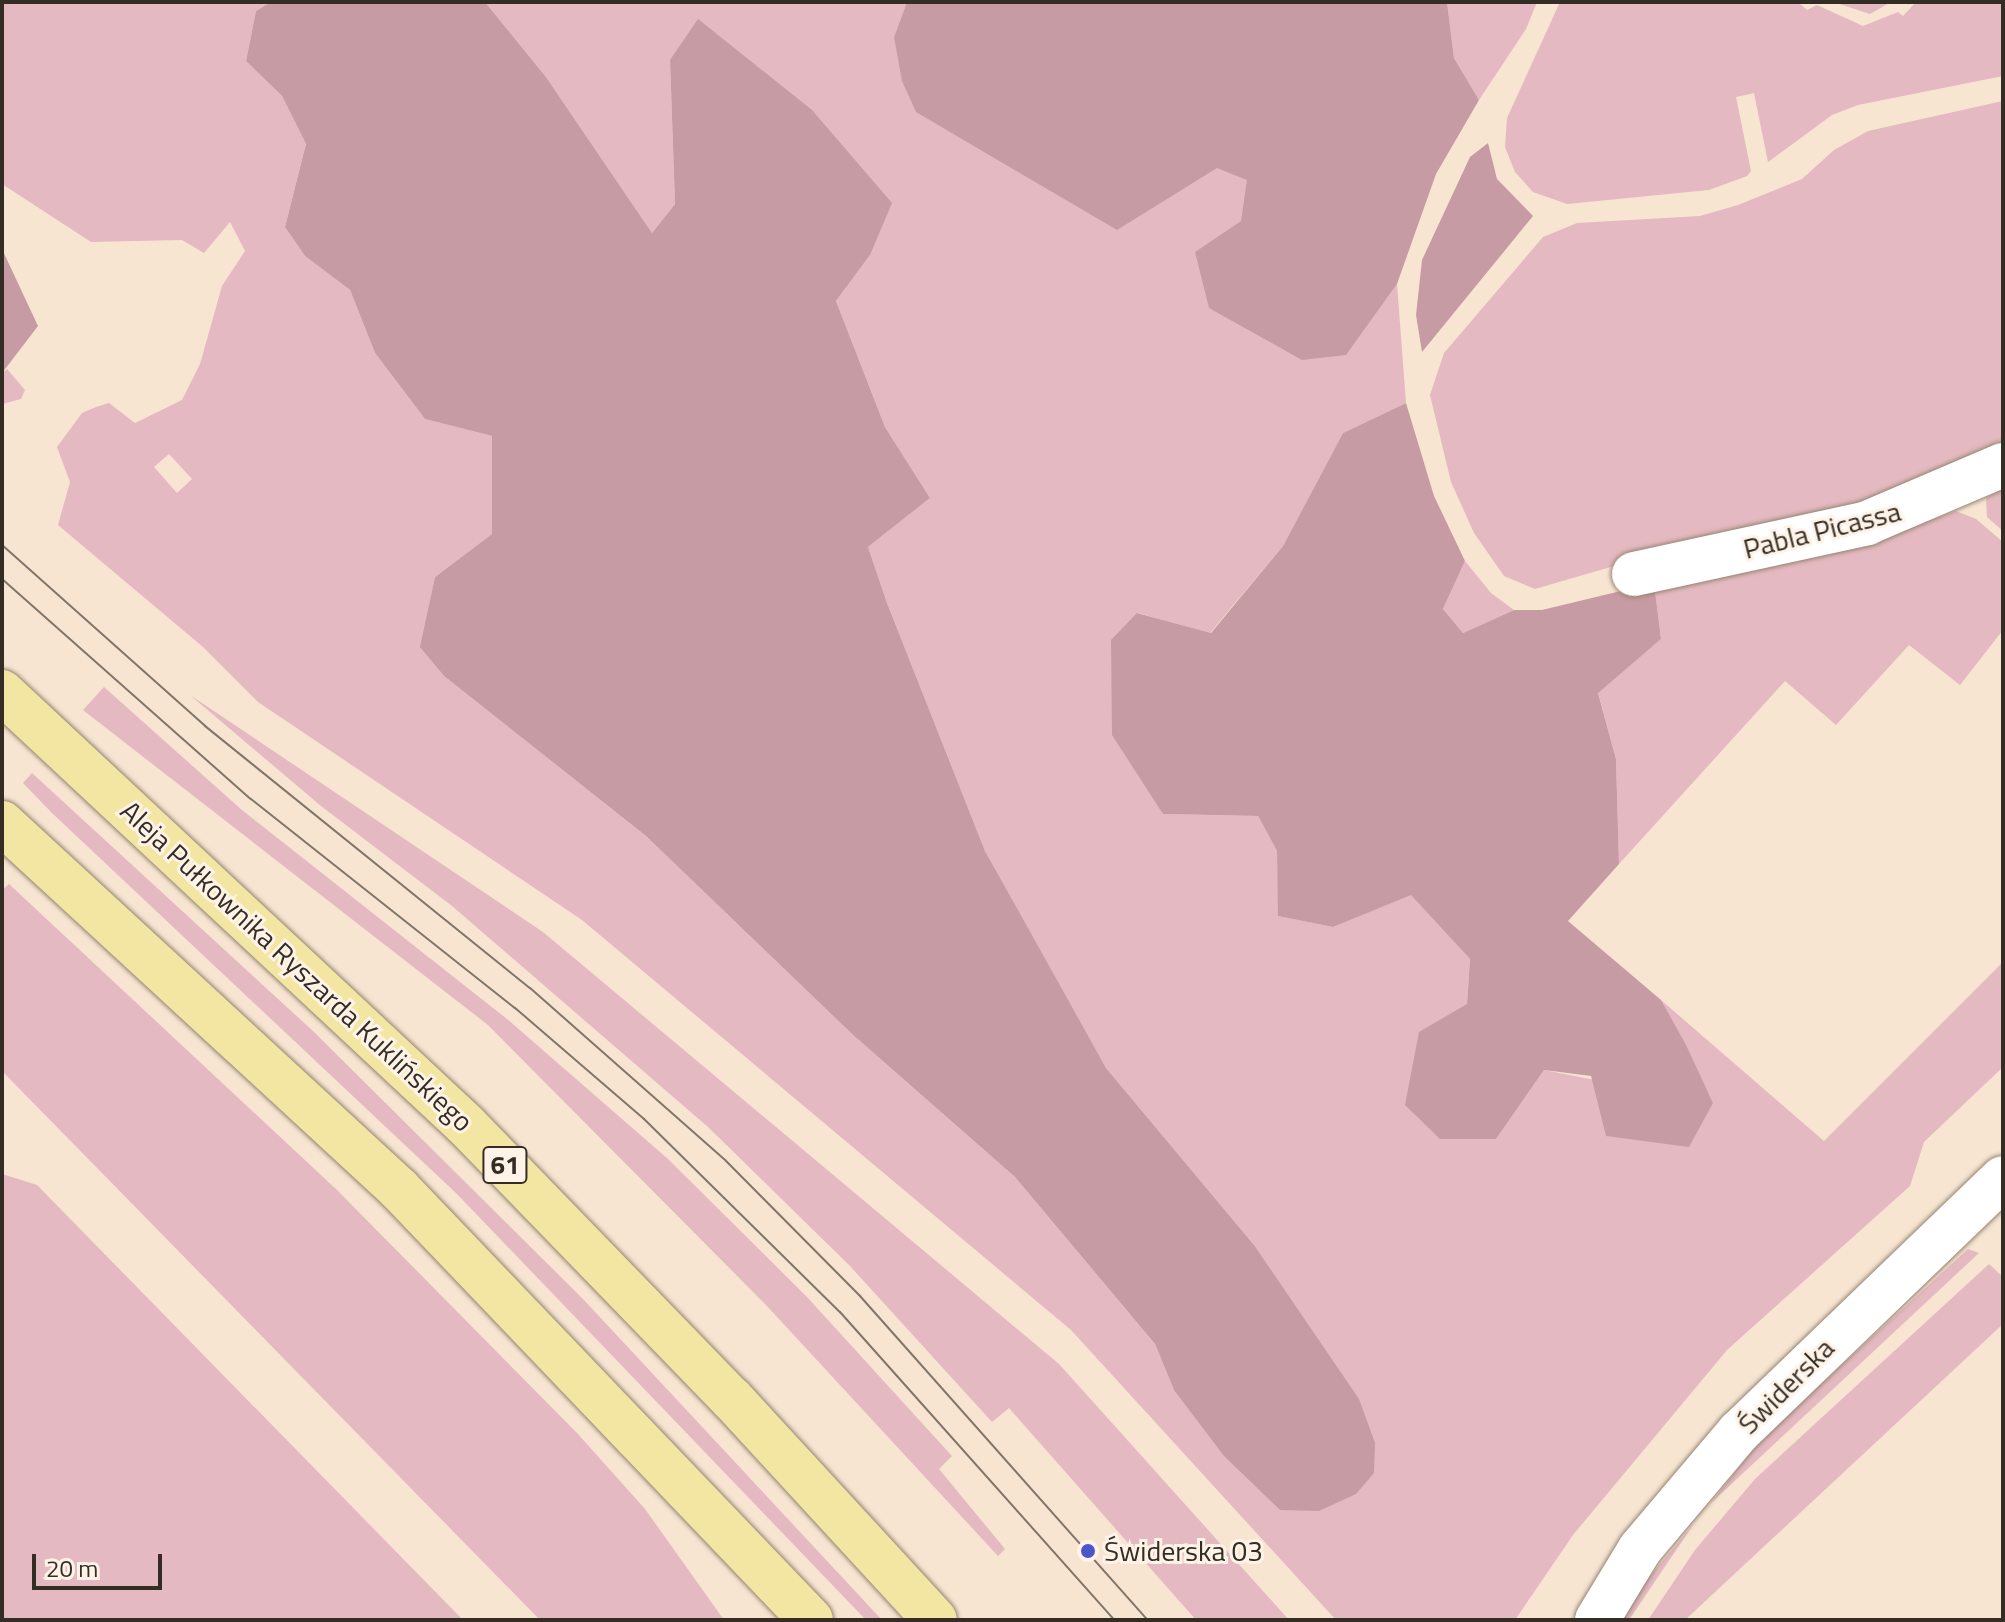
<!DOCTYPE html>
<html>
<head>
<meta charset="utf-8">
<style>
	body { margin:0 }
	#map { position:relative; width:2005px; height:1622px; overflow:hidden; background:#f7e5d2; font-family:"Titillium Web",sans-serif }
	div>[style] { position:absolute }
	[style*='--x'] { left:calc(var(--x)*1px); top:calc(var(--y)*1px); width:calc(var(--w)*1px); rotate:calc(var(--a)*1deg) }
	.green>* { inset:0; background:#e5b9c1 }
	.forest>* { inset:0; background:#c79ba3 }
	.roads { filter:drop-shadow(0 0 2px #958473) drop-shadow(0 0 2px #958473) }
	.street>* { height:44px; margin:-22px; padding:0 22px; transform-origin:22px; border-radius:22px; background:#fff }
	.primary>* { height:44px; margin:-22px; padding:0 22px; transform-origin:22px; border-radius:22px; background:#f3e6a2 }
	.tram>* { height:2px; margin:-1px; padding:0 1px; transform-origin:1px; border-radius:1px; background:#7f7569 }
	.dots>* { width:22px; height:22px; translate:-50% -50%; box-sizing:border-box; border:4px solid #fff3e8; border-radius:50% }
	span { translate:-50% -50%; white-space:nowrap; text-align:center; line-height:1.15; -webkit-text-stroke:6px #fff3e8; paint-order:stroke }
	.shield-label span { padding:2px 6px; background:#fff3e8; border:2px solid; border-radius:6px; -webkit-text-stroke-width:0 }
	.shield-label { font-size:26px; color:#332d26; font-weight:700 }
	.street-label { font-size:28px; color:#332d26 }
	.poi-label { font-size:28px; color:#332d26 }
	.left { translate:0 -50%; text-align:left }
	.frame { position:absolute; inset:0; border:4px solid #332d26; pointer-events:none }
	.scale { position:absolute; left:32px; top:1554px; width:130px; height:36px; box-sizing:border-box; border:4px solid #332d26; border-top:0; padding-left:10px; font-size:24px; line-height:28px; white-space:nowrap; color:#332d26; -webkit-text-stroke:6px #fff3e8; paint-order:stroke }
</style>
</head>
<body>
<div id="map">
	<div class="green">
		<i style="clip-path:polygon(evenodd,2px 2px,271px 2px,256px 11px,246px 61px,282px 96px,306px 144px,285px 227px,305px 256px,350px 290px,375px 353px,425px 419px,492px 436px,492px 534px,435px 577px,421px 647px,444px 676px,646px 836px,852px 1034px,1015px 1177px,1155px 1344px,1174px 1390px,1254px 1245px,1106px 1068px,1042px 957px,985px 851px,887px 603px,868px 547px,930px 498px,885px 427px,836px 301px,870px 255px,670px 60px,675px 204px,652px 233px,546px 77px,485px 2px,907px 2px,894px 37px,1248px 180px,1242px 221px,1195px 252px,1345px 355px,1397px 284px,1406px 403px,1343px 433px,1283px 546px,1210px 633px,1138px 613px,1163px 814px,1258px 816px,1277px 851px,1279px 916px,1333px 927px,1411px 894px,1470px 959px,1467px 1004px,1496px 1139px,1544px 1070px,1713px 1103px,1661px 1000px,1824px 1141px,2003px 962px,2003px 1067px,1924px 1142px,1910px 1186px,1727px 1350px,1573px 1535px,1515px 1620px,1336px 1620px,1071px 1330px,582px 920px,258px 702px,203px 647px,58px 525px,70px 482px,57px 447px,82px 413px,96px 407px,109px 403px,135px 423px,182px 400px,200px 364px,222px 286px,245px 251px,230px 222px,204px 253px,182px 240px,91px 242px,2px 184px,2px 2px,169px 454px,192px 479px,177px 493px,154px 467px,169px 454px)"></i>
		<i style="clip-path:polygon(1447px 2px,1537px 2px,1526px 29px,1479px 100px,1454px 58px)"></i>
		<i style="clip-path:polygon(1560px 2px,1798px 2px,1807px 10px,1817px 5px,1863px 26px,1898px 12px,1903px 16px,1916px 2px,2003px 2px,2003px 76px,1858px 105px,1832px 115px,1768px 162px,1754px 93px,1736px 97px,1751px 171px,1747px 176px,1709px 190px,1567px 204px,1533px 192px,1515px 172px,1505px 147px,1507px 118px)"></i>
		<i style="clip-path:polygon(1833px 2px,1891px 2px,1870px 14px)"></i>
		<i style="clip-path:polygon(2003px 101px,2003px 451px,1919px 489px,1662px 552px,1535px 589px,1504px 576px,1474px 533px,1451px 482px,1430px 395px,1444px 353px,1543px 237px,1577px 223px,1700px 216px,1738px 205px,1802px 179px,1834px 150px,1868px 131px)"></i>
		<i style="clip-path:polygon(7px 369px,25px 390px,21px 399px,2px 404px,2px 373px)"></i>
		<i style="clip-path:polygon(2003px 488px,2003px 531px,1987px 517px,1986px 498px)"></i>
		<i style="clip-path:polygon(1956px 511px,1976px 519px,2003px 542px,2003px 630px,1960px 685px,1909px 645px,1836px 725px,1785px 681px,1619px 864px,1616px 759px,1598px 692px,1661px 639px,1654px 583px,1901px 530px)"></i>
		<i style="clip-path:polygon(1465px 561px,1491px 593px,1514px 610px,1463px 633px,1443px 609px)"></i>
		<i style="clip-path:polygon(104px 687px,242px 810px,507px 1019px,668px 1159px,807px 1297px,952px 1456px,939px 1469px,1005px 1549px,998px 1556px,766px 1305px,488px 1025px,83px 710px)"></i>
		<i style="clip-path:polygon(190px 695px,543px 932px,1059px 1364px,1289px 1620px,1196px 1620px,1009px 1408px,992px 1422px,850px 1266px,708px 1127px,452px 906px,321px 806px)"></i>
		<i style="clip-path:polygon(32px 773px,314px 1032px,583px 1299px,882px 1620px,866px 1620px,457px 1194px,52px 813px,23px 783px)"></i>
		<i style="clip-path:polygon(9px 884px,337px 1190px,577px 1433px,645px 1509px,724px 1620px,540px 1620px,2px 1071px,2px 890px)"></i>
		<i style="clip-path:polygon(2px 1174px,37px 1185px,463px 1620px,2px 1620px)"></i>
		<i style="clip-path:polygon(1968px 1249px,1979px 1253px,1711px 1503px,1761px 1439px)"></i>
		<i style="clip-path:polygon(1989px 1264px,2003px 1277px,2003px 1324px,1685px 1620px,1648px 1620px,1695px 1550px,1755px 1479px)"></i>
		<i style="clip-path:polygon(1693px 1525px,1629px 1620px,1614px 1620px,1615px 1618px)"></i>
	</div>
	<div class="forest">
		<i style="clip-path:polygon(271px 2px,485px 2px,546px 77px,652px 233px,675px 204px,670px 60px,698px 19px,812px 110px,892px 203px,870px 255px,836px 301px,885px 427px,930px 498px,868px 547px,887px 603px,985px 851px,1106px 1068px,1254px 1245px,1359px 1399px,1375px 1443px,1374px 1473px,1356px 1494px,1319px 1511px,1280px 1510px,1224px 1456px,1174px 1390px,1155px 1344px,1015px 1177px,852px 1034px,646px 836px,444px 676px,420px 647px,435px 577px,492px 534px,492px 436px,425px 419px,375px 353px,350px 290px,305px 256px,285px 227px,306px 144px,282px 96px,246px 61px,256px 11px)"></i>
		<i style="clip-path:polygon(907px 2px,1447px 2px,1454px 58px,1479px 100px,1436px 174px,1397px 284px,1346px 355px,1302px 360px,1209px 308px,1195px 252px,1241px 221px,1247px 180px,1217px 168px,1117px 230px,916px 112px,902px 81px,894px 37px)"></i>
		<i style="clip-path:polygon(1488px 143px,1497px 179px,1533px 216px,1422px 352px,1416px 315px,1422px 260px,1470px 157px)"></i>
		<i style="clip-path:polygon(2px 249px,38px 326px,2px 373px)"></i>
		<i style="clip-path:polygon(1406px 403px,1434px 496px,1465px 561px,1443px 609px,1463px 633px,1514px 610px,1542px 610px,1654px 583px,1661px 639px,1598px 693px,1616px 759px,1619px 864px,1568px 921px,1661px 1000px,1686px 1045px,1713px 1103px,1689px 1147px,1606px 1136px,1591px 1076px,1544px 1070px,1496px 1139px,1440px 1139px,1405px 1105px,1419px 1032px,1467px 1004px,1470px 959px,1411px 895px,1333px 927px,1278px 916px,1277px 851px,1258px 816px,1163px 814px,1112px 735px,1111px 640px,1137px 613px,1211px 633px,1283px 546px,1343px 433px)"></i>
	</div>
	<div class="roads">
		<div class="street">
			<i style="--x:1634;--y:574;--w:239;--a:-12.3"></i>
			<i style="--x:1867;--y:523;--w:148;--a:-23.1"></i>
			<i style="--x:1597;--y:1620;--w:83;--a:-58.8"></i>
			<i style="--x:1640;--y:1549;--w:153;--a:-49.8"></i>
			<i style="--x:1739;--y:1432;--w:366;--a:-43.9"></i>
		</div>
		<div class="primary">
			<i style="--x:2;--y:692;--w:636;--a:43.03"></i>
			<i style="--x:467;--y:1126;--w:379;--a:45.9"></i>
			<i style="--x:731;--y:1398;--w:301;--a:47.4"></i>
			<i style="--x:2;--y:823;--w:540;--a:42.67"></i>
			<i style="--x:399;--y:1189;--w:596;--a:46.29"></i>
		</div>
	</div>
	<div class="tram">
		<i style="--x:2;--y:545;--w:272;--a:41.7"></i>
		<i style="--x:205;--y:726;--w:417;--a:38.9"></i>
		<i style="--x:530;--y:988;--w:261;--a:41.4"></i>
		<i style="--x:726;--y:1161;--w:190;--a:45.2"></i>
		<i style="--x:860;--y:1296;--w:433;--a:48.4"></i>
		<i style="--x:2;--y:579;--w:332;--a:41.5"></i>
		<i style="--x:251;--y:799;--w:337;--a:38.4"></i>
		<i style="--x:515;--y:1008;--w:170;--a:40.7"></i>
		<i style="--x:644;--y:1119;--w:275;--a:44.6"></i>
		<i style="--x:840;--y:1312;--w:412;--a:48.3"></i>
	</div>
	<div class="dots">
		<i style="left:1088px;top:1551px;background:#4b56cb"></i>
	</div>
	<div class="shield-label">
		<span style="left:505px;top:1165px">61</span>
	</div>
	<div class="street-label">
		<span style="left:1822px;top:530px;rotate:-14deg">Pabla Picassa</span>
		<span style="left:297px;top:966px;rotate:43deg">Aleja Pułkownika Ryszarda Kuklińskiego</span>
		<span style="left:1786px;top:1386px;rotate:-45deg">Świderska</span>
	</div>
	<div class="poi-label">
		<span class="left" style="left:1104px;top:1551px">Świderska 03</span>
	</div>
	<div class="frame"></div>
	<div class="scale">20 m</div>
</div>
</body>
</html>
